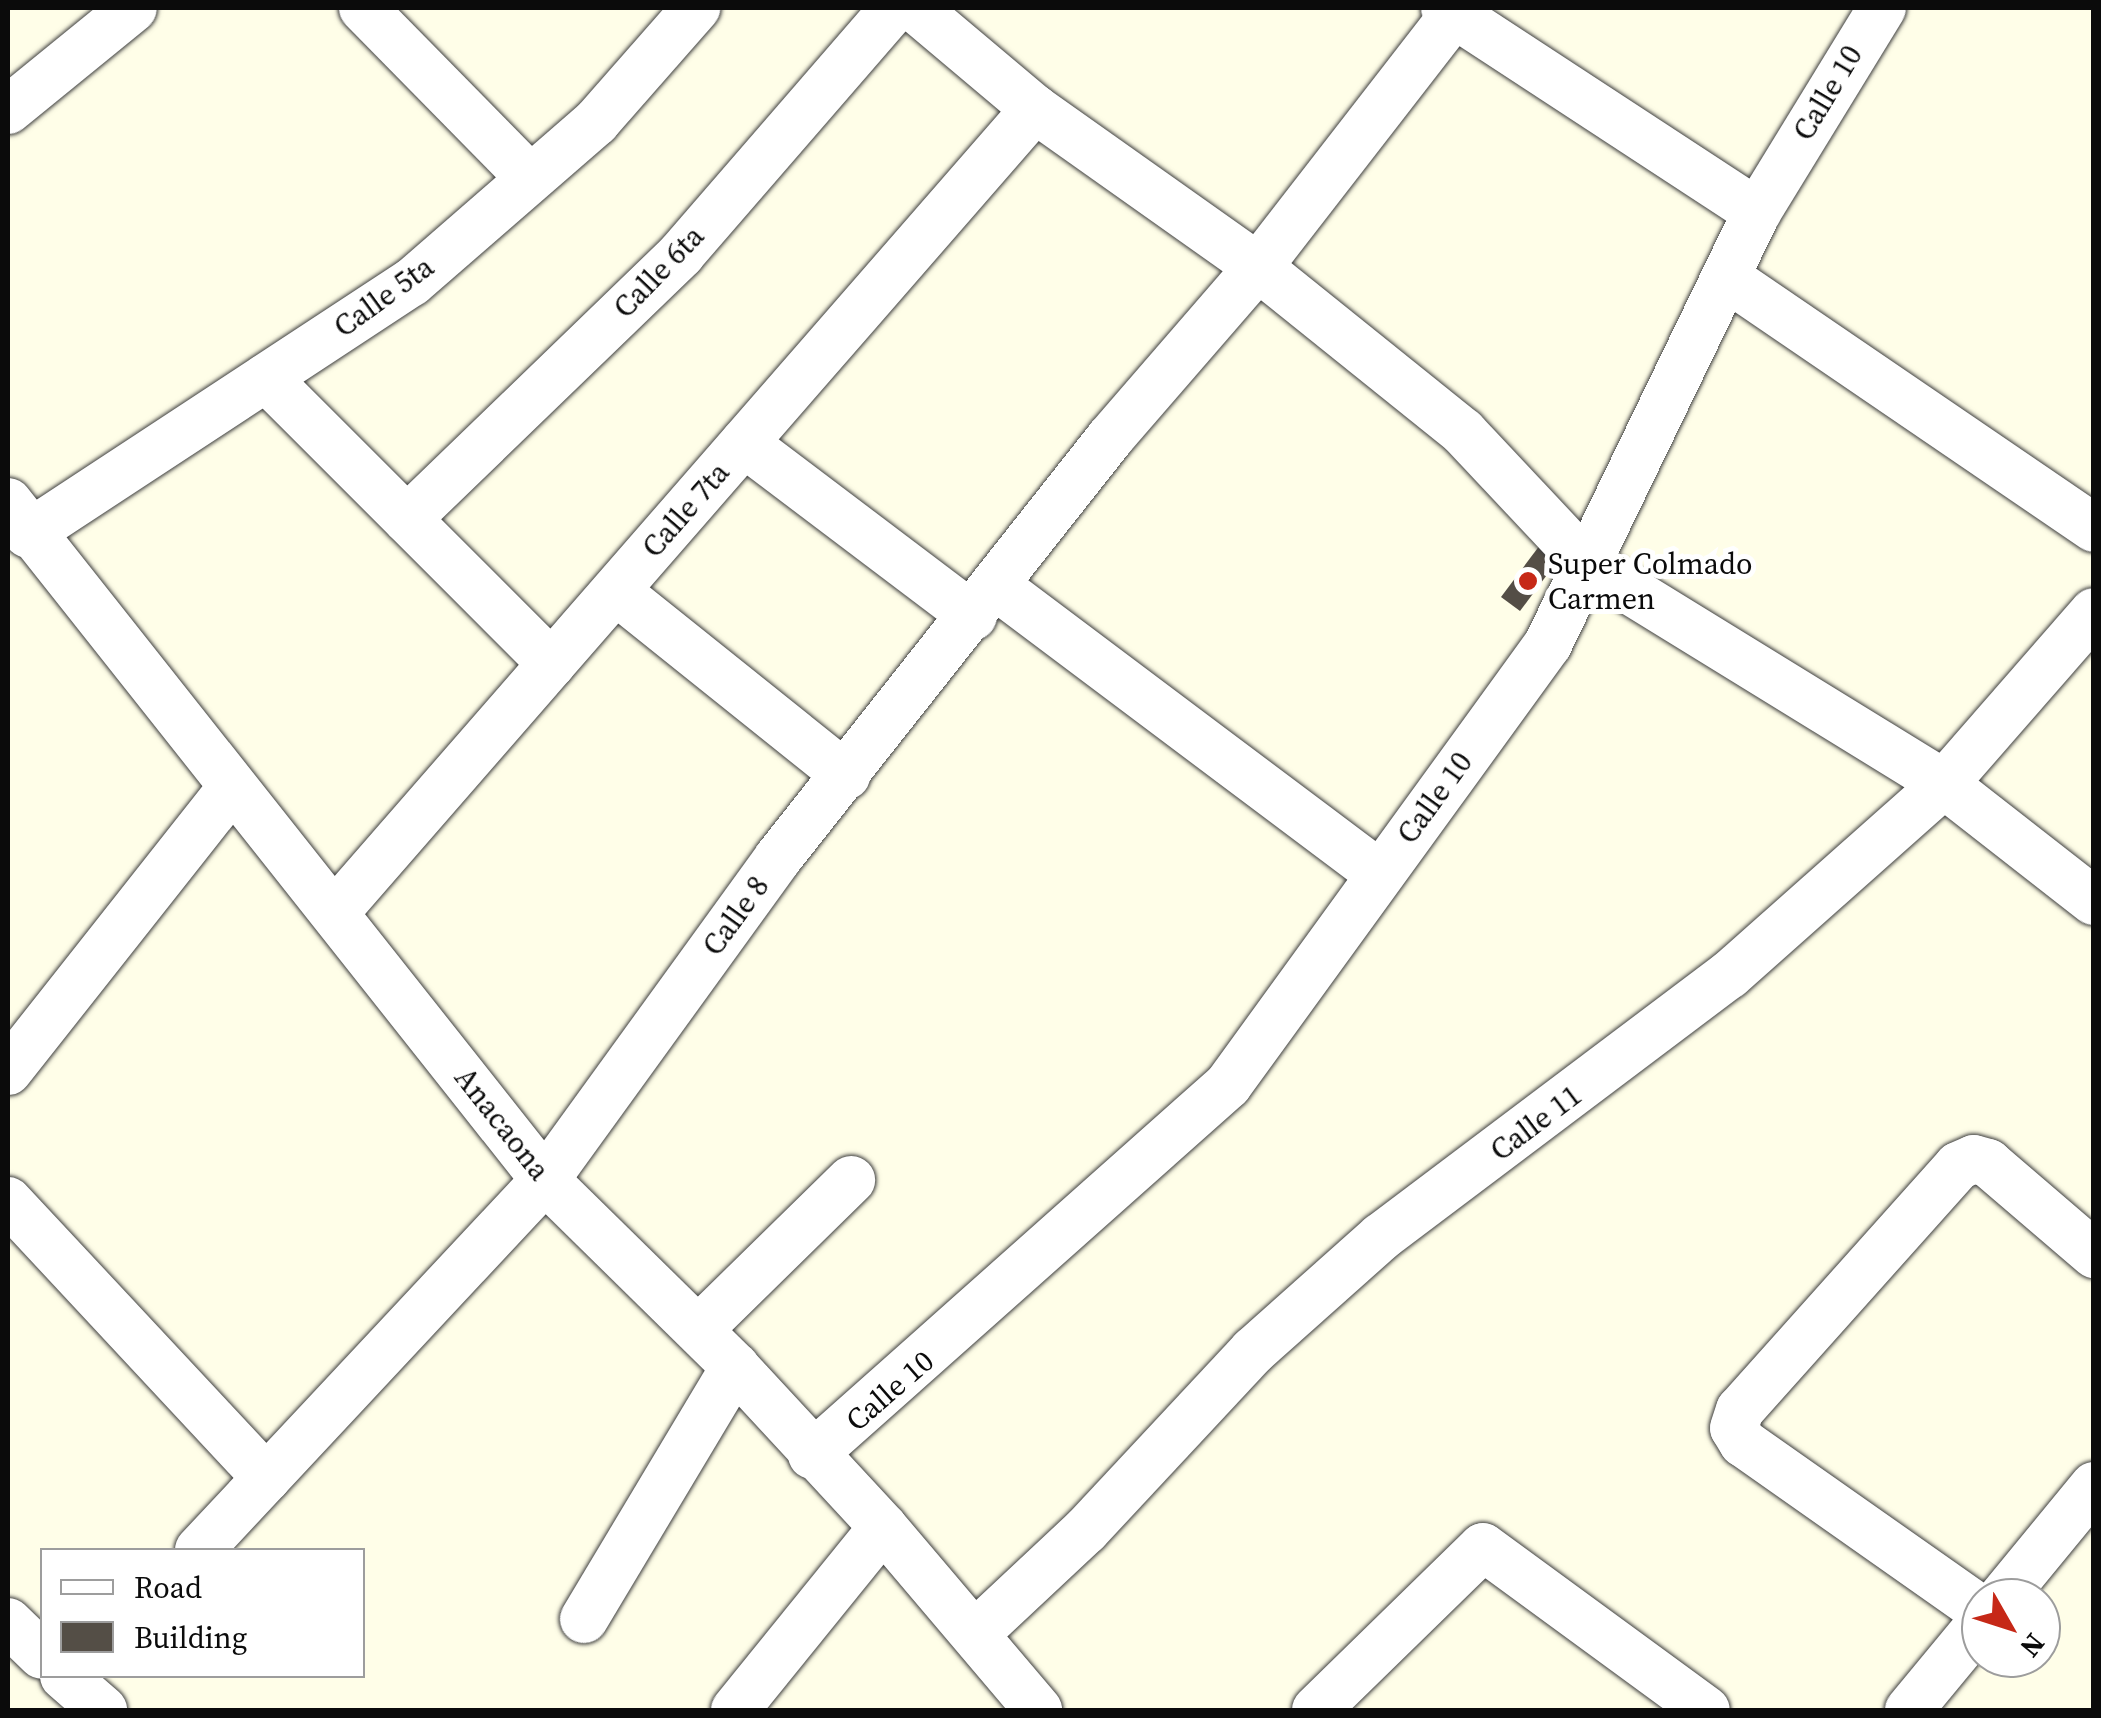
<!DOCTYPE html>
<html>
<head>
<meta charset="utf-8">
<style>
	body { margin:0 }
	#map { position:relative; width:2101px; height:1718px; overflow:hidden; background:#fffee8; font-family:"Source Serif 4",serif }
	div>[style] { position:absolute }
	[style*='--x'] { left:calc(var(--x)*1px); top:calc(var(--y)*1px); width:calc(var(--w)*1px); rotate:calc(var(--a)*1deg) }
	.building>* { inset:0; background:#544e46 }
	.roads { filter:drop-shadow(0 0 2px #3e3e3e) drop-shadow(0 0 2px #3e3e3e) }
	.minor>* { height:48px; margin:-24px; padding:0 24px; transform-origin:24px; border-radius:24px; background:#fff }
	.dots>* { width:28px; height:28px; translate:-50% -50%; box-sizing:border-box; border:5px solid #fff; border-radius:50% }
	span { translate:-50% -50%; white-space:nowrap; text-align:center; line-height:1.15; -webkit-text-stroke:10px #fff; paint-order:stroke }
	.street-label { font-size:30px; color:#0b0b0b }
	.poi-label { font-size:30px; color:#0b0b0b }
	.left { translate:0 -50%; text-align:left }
	.frame { position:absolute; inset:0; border:10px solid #0b0b0b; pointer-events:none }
	.legend { position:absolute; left:40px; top:1548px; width:325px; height:130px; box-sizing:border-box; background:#fff; border:2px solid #9d9d9d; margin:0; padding:12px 18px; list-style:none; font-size:30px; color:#0b0b0b }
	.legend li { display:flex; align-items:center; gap:20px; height:50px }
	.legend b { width:50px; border:2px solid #9d9d9d }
	.north { position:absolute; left:1961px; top:1578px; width:100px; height:100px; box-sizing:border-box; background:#fff; border:2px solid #9d9d9d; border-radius:50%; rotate:129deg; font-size:28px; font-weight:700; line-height:40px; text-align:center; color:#0b0b0b }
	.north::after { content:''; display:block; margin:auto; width:35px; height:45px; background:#c62817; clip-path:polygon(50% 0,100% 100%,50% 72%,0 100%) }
</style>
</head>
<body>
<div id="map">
	<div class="building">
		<i style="clip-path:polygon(1543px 541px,1555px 564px,1520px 611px,1501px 597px)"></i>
	</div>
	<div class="roads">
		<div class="minor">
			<i style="--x:363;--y:8;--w:235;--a:45.5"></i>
			<i style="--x:915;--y:8;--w:157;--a:40.1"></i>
			<i style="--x:1035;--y:109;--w:273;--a:35.3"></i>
			<i style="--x:1258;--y:267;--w:263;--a:38.8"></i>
			<i style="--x:1463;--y:432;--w:181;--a:46.8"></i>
			<i style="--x:1587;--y:564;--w:419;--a:31.6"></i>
			<i style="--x:1944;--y:784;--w:190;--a:38"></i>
			<i style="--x:1445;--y:8;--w:373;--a:33.2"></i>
			<i style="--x:8;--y:110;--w:161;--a:-39.2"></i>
			<i style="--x:1726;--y:277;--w:445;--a:34.3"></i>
			<i style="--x:266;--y:378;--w:404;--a:45"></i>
			<i style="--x:744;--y:443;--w:287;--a:37.1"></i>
			<i style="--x:8;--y:502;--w:865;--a:51.62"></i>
			<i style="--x:545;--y:1180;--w:267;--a:44.5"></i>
			<i style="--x:735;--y:1367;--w:218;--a:47.2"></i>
			<i style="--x:883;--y:1527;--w:240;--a:49.7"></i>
			<i style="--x:407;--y:519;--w:381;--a:-44"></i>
			<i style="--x:681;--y:254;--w:325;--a:-49.1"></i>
			<i style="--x:28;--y:534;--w:459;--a:-33.3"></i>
			<i style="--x:412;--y:282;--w:244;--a:-41"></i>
			<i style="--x:596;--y:122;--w:152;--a:-48.7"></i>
			<i style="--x:996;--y:586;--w:479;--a:36.9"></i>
			<i style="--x:616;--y:591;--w:295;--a:38.7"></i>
			<i style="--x:336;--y:911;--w:1064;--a:-48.93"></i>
			<i style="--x:8;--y:1071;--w:358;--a:-51.7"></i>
			<i style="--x:8;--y:1201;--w:379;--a:47"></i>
			<i style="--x:699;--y:1329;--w:213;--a:-44.4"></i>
			<i style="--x:812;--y:1455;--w:557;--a:-41.65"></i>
			<i style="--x:1228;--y:1085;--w:545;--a:-54.03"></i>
			<i style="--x:1548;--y:644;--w:480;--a:-64.2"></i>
			<i style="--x:1757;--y:212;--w:239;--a:-58.5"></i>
			<i style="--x:199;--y:1550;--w:507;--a:-46.92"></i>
			<i style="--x:545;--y:1180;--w:397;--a:-54.1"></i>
			<i style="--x:778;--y:858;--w:535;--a:-51.67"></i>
			<i style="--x:1110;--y:438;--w:226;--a:-49.1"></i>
			<i style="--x:1258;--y:267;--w:328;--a:-52.2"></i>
			<i style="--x:2002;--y:1598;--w:145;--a:-50.6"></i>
			<i style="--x:1981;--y:1610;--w:291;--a:-144.9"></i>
			<i style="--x:1743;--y:1443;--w:17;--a:-121"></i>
			<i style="--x:1734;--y:1428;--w:19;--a:-72"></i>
			<i style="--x:1740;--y:1410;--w:327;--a:-48.2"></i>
			<i style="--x:1958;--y:1166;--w:17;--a:-24"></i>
			<i style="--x:1974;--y:1159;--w:15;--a:16"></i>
			<i style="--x:1988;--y:1163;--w:140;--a:40.6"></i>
			<i style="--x:584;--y:1619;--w:294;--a:-59.1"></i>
			<i style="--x:8;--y:1622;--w:47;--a:44.1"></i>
			<i style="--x:976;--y:1633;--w:151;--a:-43.1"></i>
			<i style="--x:1086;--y:1530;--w:245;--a:-47"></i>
			<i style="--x:1253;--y:1351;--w:171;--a:-41.7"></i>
			<i style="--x:1381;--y:1237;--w:436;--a:-37"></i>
			<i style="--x:1729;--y:975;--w:288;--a:-41.6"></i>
			<i style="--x:1944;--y:784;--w:228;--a:-48.9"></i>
			<i style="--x:64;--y:1676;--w:52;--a:41.1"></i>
			<i style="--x:735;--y:1710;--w:235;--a:-51"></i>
			<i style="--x:1316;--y:1710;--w:233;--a:-44.3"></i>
			<i style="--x:1483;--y:1547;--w:276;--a:36.2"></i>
			<i style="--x:1909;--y:1710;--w:113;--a:-50.4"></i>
		</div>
	</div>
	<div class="dots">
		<i style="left:1528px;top:581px;background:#c62817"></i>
	</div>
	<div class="street-label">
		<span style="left:1828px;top:93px;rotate:-59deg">Calle 10</span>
		<span style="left:659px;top:272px;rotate:-46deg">Calle 6ta</span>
		<span style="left:384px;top:297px;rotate:-36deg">Calle 5ta</span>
		<span style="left:686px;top:510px;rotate:-49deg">Calle 7ta</span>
		<span style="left:1435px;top:798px;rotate:-54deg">Calle 10</span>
		<span style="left:736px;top:916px;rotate:-54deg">Calle 8</span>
		<span style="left:1536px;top:1123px;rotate:-37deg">Calle 11</span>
		<span style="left:502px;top:1124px;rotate:52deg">Anacaona</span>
		<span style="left:890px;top:1391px;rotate:-41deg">Calle 10</span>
	</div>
	<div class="poi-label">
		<span class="left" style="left:1548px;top:581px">Super Colmado<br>Carmen</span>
	</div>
	<div class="frame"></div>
	<ul class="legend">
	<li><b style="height:12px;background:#fff"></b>Road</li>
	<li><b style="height:28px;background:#544e46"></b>Building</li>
	</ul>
	<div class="north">N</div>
</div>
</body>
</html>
